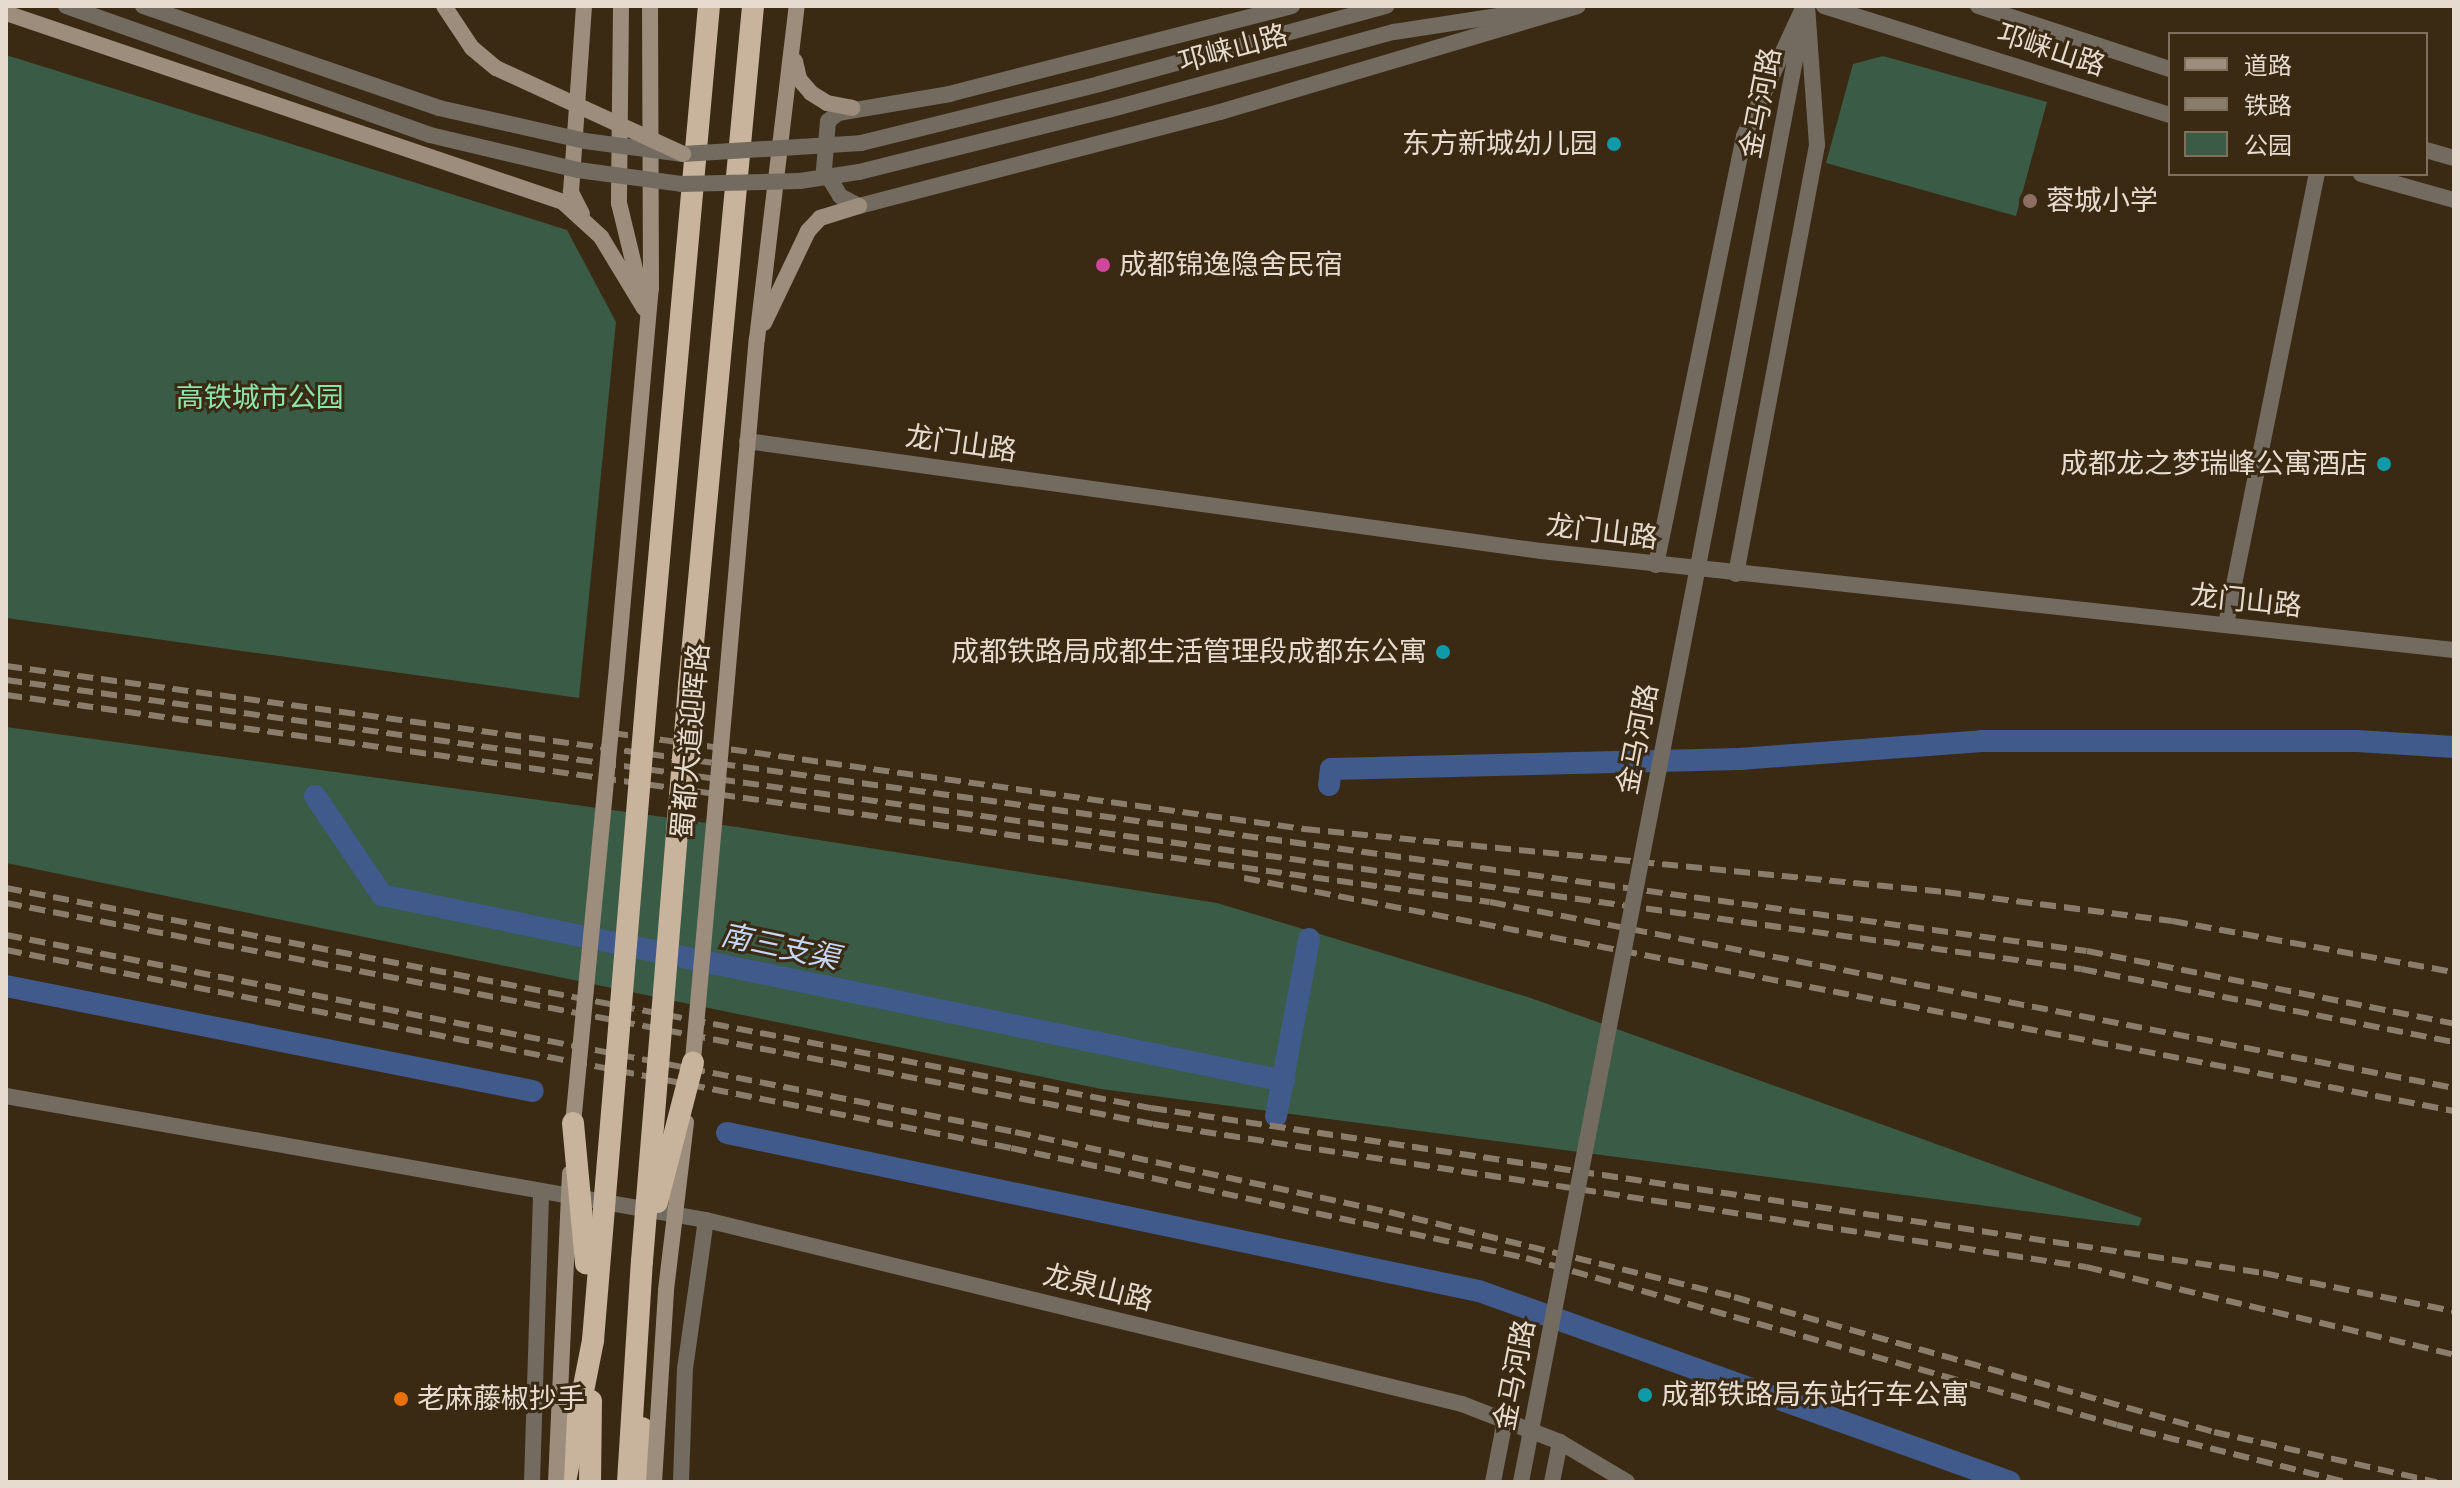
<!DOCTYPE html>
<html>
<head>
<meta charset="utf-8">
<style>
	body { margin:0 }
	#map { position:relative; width:2460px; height:1488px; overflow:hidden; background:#3a2913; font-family:Jost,"Noto Sans SC",sans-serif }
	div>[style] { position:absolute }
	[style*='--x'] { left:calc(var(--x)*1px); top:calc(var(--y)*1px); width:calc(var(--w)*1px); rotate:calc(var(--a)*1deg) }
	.green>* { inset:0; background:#3a5b45 }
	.canal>* { height:22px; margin:-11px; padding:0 11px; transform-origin:11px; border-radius:11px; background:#3f5a8b }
	.minor>* { height:16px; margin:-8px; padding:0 8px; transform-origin:8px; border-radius:8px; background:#736b60 }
	.tertiary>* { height:16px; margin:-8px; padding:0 8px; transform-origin:8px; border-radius:8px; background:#736b60 }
	.secondary>* { height:16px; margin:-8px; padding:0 8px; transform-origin:8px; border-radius:8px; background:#9c8d7d }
	.trunk>* { height:22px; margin:-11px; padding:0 11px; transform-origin:11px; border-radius:11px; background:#c8b49d }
	.rail>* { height:6px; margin-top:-3px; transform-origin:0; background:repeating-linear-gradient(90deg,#8b7d6b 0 16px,transparent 0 24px) }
	.tertiary-bridge>* { height:16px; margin:-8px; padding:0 8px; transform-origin:8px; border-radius:8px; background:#736b60 }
	.secondary-bridge>* { height:16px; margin:-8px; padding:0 8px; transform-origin:8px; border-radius:8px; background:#9c8d7d }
	.trunk-bridge>* { height:22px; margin:-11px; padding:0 11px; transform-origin:11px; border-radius:11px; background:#c8b49d }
	.dots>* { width:22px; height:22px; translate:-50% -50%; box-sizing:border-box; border:4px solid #3a2913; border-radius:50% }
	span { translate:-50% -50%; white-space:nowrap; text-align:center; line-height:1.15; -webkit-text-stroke:6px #3a2913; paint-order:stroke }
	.street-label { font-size:28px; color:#e6dbce }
	.poi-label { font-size:28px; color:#e6dbce }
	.right { translate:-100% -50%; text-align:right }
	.left { translate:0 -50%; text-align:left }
	.park-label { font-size:28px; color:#8de4ab }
	.water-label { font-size:30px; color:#c5d6f5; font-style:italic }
	.frame { position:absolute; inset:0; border:8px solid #e6dbce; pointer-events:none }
	.legend { position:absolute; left:2168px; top:32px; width:260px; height:144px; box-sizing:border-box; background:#3a2913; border:2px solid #7f705e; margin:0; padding:10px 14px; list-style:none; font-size:24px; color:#e6dbce }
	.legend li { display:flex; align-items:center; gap:16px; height:40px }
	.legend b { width:40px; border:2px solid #7f705e }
</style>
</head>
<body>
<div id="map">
	<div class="green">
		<i style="clip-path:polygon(6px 55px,567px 230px,616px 322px,579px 698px,6px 618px)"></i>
		<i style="clip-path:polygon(1883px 56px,2047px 102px,2016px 216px,1826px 163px,1853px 64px)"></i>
		<i style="clip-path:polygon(6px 727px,737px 827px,1217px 903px,1528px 997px,2142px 1218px,2139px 1226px,1101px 1089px,6px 863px)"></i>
	</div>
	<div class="canal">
		<i style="--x:1329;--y:785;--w:16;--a:-83"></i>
		<i style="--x:1331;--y:769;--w:408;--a:-1.4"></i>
		<i style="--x:1739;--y:759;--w:244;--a:-4.2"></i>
		<i style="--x:1982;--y:741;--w:375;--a:0"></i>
		<i style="--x:2357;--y:741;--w:97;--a:3.5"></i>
		<i style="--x:315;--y:796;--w:120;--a:55.9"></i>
		<i style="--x:382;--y:895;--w:921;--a:11.65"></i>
		<i style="--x:6;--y:986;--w:537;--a:11.27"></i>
		<i style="--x:1276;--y:1116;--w:180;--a:-79.4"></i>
		<i style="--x:727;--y:1133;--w:768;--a:11.87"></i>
		<i style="--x:1479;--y:1291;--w:564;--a:19.78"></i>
	</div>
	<div class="minor">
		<i style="--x:532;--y:1482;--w:291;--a:-88.2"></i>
		<i style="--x:681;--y:1482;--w:113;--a:-88"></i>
		<i style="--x:685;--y:1369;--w:150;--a:-82"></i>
	</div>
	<div class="tertiary">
		<i style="--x:1292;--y:6;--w:353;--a:165.6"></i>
		<i style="--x:950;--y:94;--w:114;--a:170.4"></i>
		<i style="--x:838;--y:113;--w:13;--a:141"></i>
		<i style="--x:828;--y:121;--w:49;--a:94.7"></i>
		<i style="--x:824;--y:170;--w:31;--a:58"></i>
		<i style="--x:840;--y:196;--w:21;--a:28"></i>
		<i style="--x:859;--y:206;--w:373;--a:-14.6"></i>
		<i style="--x:1220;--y:112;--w:373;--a:-16.5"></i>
		<i style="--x:1824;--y:6;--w:363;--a:17.5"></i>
		<i style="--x:1978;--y:6;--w:202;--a:18.2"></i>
		<i style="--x:1099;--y:84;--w:298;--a:-15.2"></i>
		<i style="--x:1108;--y:110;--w:296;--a:-15.3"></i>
		<i style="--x:1394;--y:32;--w:151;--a:-8.8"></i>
		<i style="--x:2426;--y:150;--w:29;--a:16"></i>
		<i style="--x:2361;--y:174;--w:97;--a:15.6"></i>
		<i style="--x:1730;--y:401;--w:383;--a:-79.2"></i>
		<i style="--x:747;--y:441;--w:802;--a:7.89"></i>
		<i style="--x:1541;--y:551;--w:918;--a:6.19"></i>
		<i style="--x:1656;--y:565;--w:438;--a:-78.4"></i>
		<i style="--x:1744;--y:136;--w:143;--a:-65.2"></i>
		<i style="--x:1736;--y:574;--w:437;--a:-79.3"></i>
		<i style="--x:1817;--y:145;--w:139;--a:-94.1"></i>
		<i style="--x:2226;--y:624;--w:459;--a:-78.6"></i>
		<i style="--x:6;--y:1096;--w:711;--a:10.05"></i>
		<i style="--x:706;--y:1220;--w:778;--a:13.68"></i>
		<i style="--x:1462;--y:1404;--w:105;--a:21.2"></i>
		<i style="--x:1560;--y:1442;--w:78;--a:30.8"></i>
		<i style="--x:1493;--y:1482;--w:63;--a:-79"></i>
		<i style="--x:1552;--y:1482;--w:41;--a:-78.7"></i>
	</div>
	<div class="secondary">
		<i style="--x:621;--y:6;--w:197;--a:90.6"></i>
		<i style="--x:619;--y:203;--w:94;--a:76.4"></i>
		<i style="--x:6;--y:13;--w:588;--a:18.74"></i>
		<i style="--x:563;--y:202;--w:52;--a:42.6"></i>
		<i style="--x:601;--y:237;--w:83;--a:58.8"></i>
		<i style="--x:795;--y:61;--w:18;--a:77"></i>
		<i style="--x:799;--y:79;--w:18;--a:49"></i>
		<i style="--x:811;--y:93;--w:19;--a:32"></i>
		<i style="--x:827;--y:103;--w:26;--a:11"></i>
		<i style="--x:582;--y:214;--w:25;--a:-117"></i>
		<i style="--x:571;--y:192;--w:186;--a:-86"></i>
		<i style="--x:764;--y:323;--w:102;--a:-64.4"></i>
		<i style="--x:808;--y:231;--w:18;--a:-47"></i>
		<i style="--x:820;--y:218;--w:41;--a:-17.1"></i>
		<i style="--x:616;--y:678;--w:391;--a:-84.9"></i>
		<i style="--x:651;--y:289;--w:283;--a:-90.2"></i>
		<i style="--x:726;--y:690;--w:352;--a:-85"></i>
		<i style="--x:757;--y:339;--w:335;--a:-83.2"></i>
	</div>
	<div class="trunk">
		<i style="--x:648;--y:681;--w:678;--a:-84.84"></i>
		<i style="--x:689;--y:686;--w:683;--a:-84.62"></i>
		<i style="--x:642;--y:1428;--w:54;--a:84.7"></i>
		<i style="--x:565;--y:1482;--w:145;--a:-78.8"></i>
		<i style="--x:590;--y:1482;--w:81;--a:-89.3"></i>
		<i style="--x:628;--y:1482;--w:221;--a:-86.4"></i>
	</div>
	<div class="rail">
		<i style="--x:6;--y:666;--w:2100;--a:7.8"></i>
		<i style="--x:2087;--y:951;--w:374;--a:11.2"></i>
		<i style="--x:6;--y:680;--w:2095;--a:7.93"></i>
		<i style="--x:2081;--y:969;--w:380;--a:11.1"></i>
		<i style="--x:6;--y:695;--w:1498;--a:7.94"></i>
		<i style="--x:1490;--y:902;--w:982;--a:10.92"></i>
		<i style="--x:612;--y:733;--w:699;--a:7.9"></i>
		<i style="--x:1304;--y:829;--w:644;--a:5.61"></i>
		<i style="--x:1945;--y:892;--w:229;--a:7.3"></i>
		<i style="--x:2172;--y:921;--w:287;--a:10.3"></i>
		<i style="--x:1244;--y:878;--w:1232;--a:10.9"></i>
		<i style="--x:6;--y:888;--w:1166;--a:10.88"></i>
		<i style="--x:1151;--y:1108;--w:1124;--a:8.44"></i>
		<i style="--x:2263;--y:1273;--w:195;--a:11.3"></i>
		<i style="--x:6;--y:903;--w:1168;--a:10.91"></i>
		<i style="--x:1153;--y:1124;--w:944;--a:8.71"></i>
		<i style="--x:2086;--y:1267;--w:378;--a:13.4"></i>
		<i style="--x:6;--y:935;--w:1028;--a:11.05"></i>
		<i style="--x:1015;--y:1132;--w:382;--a:12.1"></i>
		<i style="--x:1389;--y:1212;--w:355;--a:13.8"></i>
		<i style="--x:1734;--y:1297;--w:499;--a:15.7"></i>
		<i style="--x:2214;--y:1432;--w:228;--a:12.7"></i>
		<i style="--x:6;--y:950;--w:1024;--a:11.15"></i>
		<i style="--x:1011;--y:1148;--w:527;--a:12.06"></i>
		<i style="--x:1526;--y:1258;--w:614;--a:15.78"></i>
		<i style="--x:2117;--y:1425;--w:235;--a:14"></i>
	</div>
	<div class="tertiary-bridge">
		<i style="--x:66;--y:6;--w:386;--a:19.5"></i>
		<i style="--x:430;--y:135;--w:152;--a:13.3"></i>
		<i style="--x:578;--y:170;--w:104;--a:7.7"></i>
		<i style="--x:681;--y:184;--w:119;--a:-1.4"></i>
		<i style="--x:800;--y:181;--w:60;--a:-8.7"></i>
		<i style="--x:859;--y:172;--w:257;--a:-14"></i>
		<i style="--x:143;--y:6;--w:313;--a:19"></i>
		<i style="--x:439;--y:108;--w:150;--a:12.7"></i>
		<i style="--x:585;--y:141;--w:99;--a:7.6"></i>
		<i style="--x:683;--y:154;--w:178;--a:-3.5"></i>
		<i style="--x:861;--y:143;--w:245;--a:-13.9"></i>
		<i style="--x:1521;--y:1482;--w:1101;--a:-79.06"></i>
	</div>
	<div class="secondary-bridge">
		<i style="--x:444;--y:6;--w:50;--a:56.3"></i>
		<i style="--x:472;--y:48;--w:31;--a:40"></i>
		<i style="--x:496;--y:68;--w:206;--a:24.7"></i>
		<i style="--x:692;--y:1071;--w:383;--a:-84.9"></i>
		<i style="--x:572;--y:1134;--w:458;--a:-84.5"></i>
		<i style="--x:556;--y:1482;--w:309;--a:-87.4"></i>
		<i style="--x:654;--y:1482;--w:192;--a:-86.4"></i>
		<i style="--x:666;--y:1290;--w:169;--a:-83.2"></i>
	</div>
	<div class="trunk-bridge">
		<i style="--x:573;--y:1123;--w:141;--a:84.7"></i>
		<i style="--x:657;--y:1202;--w:144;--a:-75.5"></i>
		<i style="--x:642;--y:1261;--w:577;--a:-85.33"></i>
		<i style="--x:593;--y:1340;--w:661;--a:-85.23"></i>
	</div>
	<div class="dots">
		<i style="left:1614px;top:144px;background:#0f9aa8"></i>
		<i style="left:2030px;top:201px;background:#8d6e63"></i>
		<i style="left:1103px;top:265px;background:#d1479c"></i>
		<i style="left:2384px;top:464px;background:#0f9aa8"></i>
		<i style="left:1443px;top:652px;background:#0f9aa8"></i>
		<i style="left:1645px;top:1395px;background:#0f9aa8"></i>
		<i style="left:401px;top:1399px;background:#e8710a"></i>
	</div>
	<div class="street-label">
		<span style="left:1233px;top:49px;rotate:-15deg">邛崃山路</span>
		<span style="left:2051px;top:50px;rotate:18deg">邛崃山路</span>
		<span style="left:1761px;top:103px;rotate:-79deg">金马河路</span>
		<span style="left:961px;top:444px;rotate:8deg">龙门山路</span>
		<span style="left:1602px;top:532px;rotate:7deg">龙门山路</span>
		<span style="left:2246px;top:601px;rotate:6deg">龙门山路</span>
		<span style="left:1638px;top:739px;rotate:-79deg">金马河路</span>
		<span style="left:691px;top:741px;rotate:-85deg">蜀都大道迎晖路</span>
		<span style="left:1098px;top:1288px;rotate:14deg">龙泉山路</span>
		<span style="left:1515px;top:1375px;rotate:-79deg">金马河路</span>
	</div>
	<div class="poi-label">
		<span class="right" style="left:1598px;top:144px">东方新城幼儿园</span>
		<span class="left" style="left:2046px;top:201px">蓉城小学</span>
		<span class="left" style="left:1119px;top:265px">成都锦逸隐舍民宿</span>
		<span class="right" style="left:2368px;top:464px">成都龙之梦瑞峰公寓酒店</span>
		<span class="right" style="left:1427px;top:652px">成都铁路局成都生活管理段成都东公寓</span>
		<span class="left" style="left:1661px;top:1395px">成都铁路局东站行车公寓</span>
		<span class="left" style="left:417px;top:1399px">老麻藤椒抄手</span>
	</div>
	<div class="park-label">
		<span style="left:260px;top:398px">高铁城市公园</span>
	</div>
	<div class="water-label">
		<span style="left:780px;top:947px;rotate:12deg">南三支渠</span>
	</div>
	<div class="frame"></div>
	<ul class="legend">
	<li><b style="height:10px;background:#9c8d7d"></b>道路</li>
	<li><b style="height:10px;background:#8b7d6b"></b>铁路</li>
	<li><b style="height:22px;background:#3a5b45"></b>公园</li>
	</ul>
</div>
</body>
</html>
